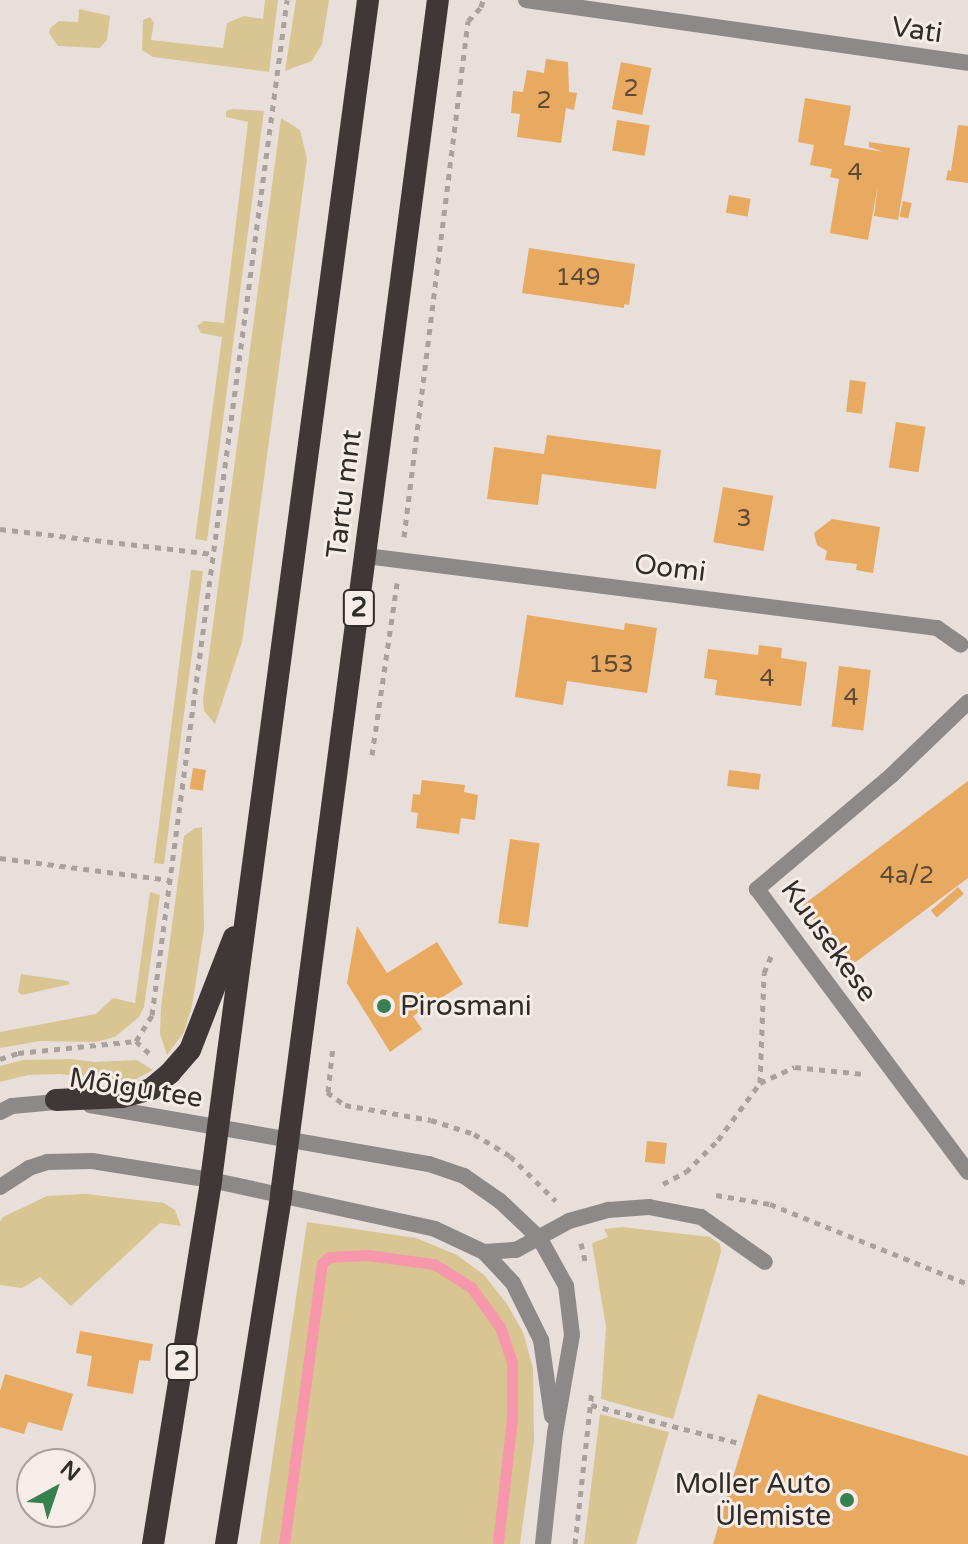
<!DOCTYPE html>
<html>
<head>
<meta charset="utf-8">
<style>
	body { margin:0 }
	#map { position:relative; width:968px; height:1544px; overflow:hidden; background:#e8dfda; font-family:"Varela Round",sans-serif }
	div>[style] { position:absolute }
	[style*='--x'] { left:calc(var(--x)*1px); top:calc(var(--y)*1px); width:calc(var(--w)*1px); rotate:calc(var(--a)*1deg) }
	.green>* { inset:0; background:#d9c591 }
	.stream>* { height:11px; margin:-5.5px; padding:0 5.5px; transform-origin:5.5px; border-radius:5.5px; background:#f797ab }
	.building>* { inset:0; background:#e8a960; transform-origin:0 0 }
	.path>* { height:5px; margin-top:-2.5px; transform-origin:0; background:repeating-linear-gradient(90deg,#a8a19d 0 6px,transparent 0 12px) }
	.service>* { height:16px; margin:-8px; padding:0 8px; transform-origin:8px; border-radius:8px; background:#8e8989 }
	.minor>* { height:16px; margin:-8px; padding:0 8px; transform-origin:8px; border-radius:8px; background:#8e8989 }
	.trunk>* { height:22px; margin:-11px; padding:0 11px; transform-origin:11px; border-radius:11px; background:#403836 }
	.dots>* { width:22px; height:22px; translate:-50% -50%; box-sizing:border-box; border:4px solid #f6ece8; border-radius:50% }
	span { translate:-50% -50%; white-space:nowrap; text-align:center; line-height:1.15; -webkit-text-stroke:6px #f6ece8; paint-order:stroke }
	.number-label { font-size:24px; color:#5d4b38 }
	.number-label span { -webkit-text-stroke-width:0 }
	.shield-label span { padding:2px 6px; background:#f6ece8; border:2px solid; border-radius:6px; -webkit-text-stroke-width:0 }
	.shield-label { font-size:26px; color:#2f2c2a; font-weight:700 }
	.street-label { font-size:28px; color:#2f2c2a }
	.poi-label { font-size:28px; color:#2f2c2a }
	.left { translate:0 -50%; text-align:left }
	.right { translate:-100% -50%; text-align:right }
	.north { position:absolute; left:16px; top:1448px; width:80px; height:80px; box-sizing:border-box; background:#f6ece8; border:2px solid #a69f9c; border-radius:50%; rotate:40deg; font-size:22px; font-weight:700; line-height:32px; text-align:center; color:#2f2c2a }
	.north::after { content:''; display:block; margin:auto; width:28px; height:36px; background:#36814f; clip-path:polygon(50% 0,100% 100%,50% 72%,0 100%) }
</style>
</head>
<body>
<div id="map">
	<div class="green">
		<i style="clip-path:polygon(265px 0,278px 0,269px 72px,153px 57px,142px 50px,143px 20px,150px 17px,154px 23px,151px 40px,223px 48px,227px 23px,244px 16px,263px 19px)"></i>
		<i style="clip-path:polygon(296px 0,329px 0,322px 44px,312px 61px,285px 71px)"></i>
		<i style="clip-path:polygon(79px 9px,110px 16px,107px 40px,100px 48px,58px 46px,49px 33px,50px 28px,59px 21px,78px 22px)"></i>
		<i style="clip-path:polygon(233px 109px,264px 111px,207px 541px,195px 539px,222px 337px,201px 333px,197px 326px,204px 321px,224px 323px,248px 122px,226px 117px,226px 111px)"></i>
		<i style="clip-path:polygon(281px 118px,300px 130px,307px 159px,242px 642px,215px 724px,204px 711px,203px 699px)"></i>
		<i style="clip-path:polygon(191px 570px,203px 571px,164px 864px,154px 863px)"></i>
		<i style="clip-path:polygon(202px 827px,204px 930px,192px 1006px,184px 1032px,167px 1055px,160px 1034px,161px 1007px,184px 836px,195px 828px)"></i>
		<i style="clip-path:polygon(150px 892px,160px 895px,144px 1007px,139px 1017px,115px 1037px,96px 1042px,40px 1041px,0 1048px,0 1032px,96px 1014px,113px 998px,135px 1003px)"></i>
		<i style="clip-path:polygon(21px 974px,68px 981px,70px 984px,22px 995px,18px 992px)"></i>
		<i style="clip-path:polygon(70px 1059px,94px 1062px,137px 1060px,153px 1070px,134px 1080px,115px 1081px,60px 1074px,28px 1075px,0 1082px,0 1066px,23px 1060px)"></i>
		<i style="clip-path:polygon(86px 1194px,164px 1203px,175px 1210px,181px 1226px,160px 1223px,71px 1306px,40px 1277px,22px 1288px,0 1285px,0 1222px,3px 1217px,47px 1196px)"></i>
		<i style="clip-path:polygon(307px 1222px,416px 1238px,457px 1255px,484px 1275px,507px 1304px,523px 1332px,533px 1368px,534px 1441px,520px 1544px,260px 1544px)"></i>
		<i style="clip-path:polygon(622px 1227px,710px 1237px,720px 1244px,721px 1252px,673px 1419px,601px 1399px,606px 1327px,592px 1243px,608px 1237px,604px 1229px)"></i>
		<i style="clip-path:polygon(600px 1414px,669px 1432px,636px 1544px,584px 1544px)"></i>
	</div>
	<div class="stream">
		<i style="--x:284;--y:1544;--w:283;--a:-82.3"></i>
		<i style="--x:322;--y:1264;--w:10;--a:-45"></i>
		<i style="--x:329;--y:1257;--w:38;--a:-3"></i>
		<i style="--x:367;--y:1255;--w:68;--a:7.7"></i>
		<i style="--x:434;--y:1264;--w:44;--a:31.9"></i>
		<i style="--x:471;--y:1287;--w:49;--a:54.1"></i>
		<i style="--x:500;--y:1327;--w:36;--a:71"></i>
		<i style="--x:512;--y:1361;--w:58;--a:90"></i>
		<i style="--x:512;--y:1419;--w:123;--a:96.5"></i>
	</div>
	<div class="building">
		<i style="clip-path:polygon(546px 59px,568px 62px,569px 92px,577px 93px,574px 110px,566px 108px,561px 143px,517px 137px,520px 114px,511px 113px,513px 91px,523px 92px,527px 70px,544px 73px)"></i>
		<i style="left:621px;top:62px;width:31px;height:48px;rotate:11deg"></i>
		<i style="clip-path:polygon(805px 98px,851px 106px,844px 145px,884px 152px,869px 147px,869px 142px,910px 148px,898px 220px,874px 216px,878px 185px,868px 240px,830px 233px,839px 179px,830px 177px,832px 169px,810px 165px,814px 145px,798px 142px)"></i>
		<i style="left:617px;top:120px;width:33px;height:31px;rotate:9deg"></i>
		<i style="clip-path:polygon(958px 125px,968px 126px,968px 183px,946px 180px,948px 170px,951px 171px)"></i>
		<i style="left:729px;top:195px;width:22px;height:18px;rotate:10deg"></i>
		<i style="left:903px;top:201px;width:9px;height:16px;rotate:13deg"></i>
		<i style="clip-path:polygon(529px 248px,635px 264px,629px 305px,624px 304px,624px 308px,522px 293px)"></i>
		<i style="left:850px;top:380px;width:16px;height:32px;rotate:7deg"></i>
		<i style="left:896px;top:422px;width:30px;height:46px;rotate:9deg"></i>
		<i style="clip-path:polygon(547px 435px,661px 450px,656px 489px,542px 474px,538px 505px,487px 499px,494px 447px,544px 454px)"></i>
		<i style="left:723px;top:487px;width:51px;height:56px;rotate:10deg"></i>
		<i style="clip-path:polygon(832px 519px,880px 527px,873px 573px,856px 570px,857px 564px,825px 560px,827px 551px,817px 545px,814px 533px)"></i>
		<i style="clip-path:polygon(527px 615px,624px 630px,625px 623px,657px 628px,647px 693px,567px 681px,563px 705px,515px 697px)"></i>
		<i style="clip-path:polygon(759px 645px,782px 648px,781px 658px,807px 662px,801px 706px,715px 695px,717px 680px,704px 678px,708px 649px,758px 655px)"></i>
		<i style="left:839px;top:666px;width:32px;height:61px;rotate:7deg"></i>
		<i style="left:193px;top:768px;width:13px;height:21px;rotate:9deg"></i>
		<i style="left:729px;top:770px;width:32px;height:16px;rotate:7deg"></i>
		<i style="clip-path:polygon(422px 780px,465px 785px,464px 792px,478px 795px,475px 820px,461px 818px,459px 834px,416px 828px,418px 813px,411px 812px,413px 794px,420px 795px)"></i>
		<i style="clip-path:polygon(968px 781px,968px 878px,849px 967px,803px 905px)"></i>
		<i style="left:510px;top:839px;width:30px;height:85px;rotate:8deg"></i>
		<i style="left:958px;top:887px;width:9px;height:36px;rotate:49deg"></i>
		<i style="clip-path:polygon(357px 926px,387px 973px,437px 942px,463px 984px,413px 1016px,422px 1029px,390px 1052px,347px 983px)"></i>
		<i style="left:647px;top:1141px;width:20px;height:21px;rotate:6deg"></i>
		<i style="clip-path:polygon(80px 1331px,153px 1344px,150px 1361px,139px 1360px,133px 1394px,87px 1386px,92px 1356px,76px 1353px)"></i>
		<i style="clip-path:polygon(5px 1374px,73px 1394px,62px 1431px,28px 1422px,24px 1434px,0 1427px,0 1391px)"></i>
		<i style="clip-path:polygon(758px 1394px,968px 1456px,968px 1544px,713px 1544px)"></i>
	</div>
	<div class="path">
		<i style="--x:0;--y:529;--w:215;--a:6.7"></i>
		<i style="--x:404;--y:537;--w:520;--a:-82.93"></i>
		<i style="--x:468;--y:21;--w:19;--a:-47"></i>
		<i style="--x:481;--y:7;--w:7;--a:-74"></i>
		<i style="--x:372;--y:755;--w:174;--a:-81.7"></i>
		<i style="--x:0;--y:858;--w:171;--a:7.4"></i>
		<i style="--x:136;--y:1041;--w:31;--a:-58"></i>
		<i style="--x:152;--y:1015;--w:1024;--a:-82.42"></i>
		<i style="--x:0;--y:1059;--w:19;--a:-18"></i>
		<i style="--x:18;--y:1053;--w:119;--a:-5.8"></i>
		<i style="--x:136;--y:1041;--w:21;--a:43"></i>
		<i style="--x:760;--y:1083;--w:110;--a:-87.9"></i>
		<i style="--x:764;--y:973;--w:23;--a:-67"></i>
		<i style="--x:327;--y:1092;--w:22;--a:36"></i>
		<i style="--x:345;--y:1105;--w:87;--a:9.9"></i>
		<i style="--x:431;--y:1120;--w:45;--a:18"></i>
		<i style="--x:474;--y:1134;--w:42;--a:31.4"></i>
		<i style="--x:510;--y:1156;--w:64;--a:44.4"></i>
		<i style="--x:328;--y:1092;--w:46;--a:-83.8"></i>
		<i style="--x:663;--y:1184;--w:26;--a:-28"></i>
		<i style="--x:686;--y:1172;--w:45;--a:-45"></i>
		<i style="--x:718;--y:1140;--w:71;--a:-53.6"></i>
		<i style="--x:760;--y:1083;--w:38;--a:-25"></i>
		<i style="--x:795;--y:1067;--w:69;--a:5.8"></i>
		<i style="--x:716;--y:1195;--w:55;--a:9.5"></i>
		<i style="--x:770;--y:1204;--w:214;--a:22"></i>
		<i style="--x:581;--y:1243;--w:23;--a:77"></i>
		<i style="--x:591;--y:1405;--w:153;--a:14.4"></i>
		<i style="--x:575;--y:1544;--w:155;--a:-83.7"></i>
	</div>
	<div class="service">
		<i style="--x:937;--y:628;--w:29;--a:35"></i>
		<i style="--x:968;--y:702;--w:105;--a:136.2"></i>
		<i style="--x:892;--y:775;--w:177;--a:139.8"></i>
		<i style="--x:757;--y:889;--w:353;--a:53.3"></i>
		<i style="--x:484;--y:1252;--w:32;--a:-4"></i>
		<i style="--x:516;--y:1250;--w:60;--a:-28.7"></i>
		<i style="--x:569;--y:1221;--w:41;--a:-15.8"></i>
		<i style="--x:608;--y:1210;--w:41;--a:-4.2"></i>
		<i style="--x:649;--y:1207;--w:53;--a:10.9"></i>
		<i style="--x:701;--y:1217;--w:78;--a:35.1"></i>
	</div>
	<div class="minor">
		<i style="--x:526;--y:0;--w:446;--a:8.1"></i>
		<i style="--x:366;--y:556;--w:576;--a:7.19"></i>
		<i style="--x:90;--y:1105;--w:344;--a:9.9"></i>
		<i style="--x:429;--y:1164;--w:37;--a:19"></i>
		<i style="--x:464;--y:1176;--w:44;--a:34.8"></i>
		<i style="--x:500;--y:1201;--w:55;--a:43.5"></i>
		<i style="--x:540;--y:1239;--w:54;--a:61"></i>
		<i style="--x:566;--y:1286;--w:49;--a:83"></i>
		<i style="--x:572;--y:1335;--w:99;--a:99.8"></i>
		<i style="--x:555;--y:1433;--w:112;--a:96.2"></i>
		<i style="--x:0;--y:1112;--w:13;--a:-27"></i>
		<i style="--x:12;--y:1106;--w:55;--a:-5.2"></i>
		<i style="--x:0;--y:1187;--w:35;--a:-33"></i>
		<i style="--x:29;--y:1168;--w:19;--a:-18"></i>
		<i style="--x:47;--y:1162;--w:45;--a:-1.3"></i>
		<i style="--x:92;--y:1161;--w:121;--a:9.1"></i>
		<i style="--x:211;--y:1180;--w:229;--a:12.3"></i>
		<i style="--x:435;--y:1229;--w:54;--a:25.1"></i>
		<i style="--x:484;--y:1252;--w:42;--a:46.9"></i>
		<i style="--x:513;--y:1283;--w:64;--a:63.8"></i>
		<i style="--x:541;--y:1340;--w:77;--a:81.8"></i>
	</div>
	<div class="trunk">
		<i style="--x:56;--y:1100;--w:66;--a:-2.6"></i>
		<i style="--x:122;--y:1097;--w:30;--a:-15"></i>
		<i style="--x:151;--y:1089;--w:25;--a:-40"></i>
		<i style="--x:170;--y:1073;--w:30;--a:-49"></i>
		<i style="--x:190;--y:1050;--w:121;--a:-68.7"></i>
		<i style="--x:153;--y:1544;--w:369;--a:-80.9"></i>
		<i style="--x:211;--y:1180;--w:1190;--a:-82.42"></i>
		<i style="--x:226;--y:1544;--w:353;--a:-81"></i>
		<i style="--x:281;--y:1195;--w:1205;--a:-82.52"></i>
	</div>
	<div class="dots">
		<i style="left:384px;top:1006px;background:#36814f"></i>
		<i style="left:847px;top:1500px;background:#36814f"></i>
	</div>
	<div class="number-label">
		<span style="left:631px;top:89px">2</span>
		<span style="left:544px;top:101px">2</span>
		<span style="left:855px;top:173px">4</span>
		<span style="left:578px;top:278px">149</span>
		<span style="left:744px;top:519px">3</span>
		<span style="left:611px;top:665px">153</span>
		<span style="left:767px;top:679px">4</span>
		<span style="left:851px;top:698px">4</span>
		<span style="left:907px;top:876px">4a/2</span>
	</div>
	<div class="shield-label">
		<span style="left:359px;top:608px">2</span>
		<span style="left:182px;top:1362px">2</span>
	</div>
	<div class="street-label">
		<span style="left:917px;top:30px;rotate:8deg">Vati</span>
		<span style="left:344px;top:494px;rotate:-83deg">Tartu mnt</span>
		<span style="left:670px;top:568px;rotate:7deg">Oomi</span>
		<span style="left:829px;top:941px;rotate:54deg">Kuusekese</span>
		<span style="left:136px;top:1088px;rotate:9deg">Mõigu tee</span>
	</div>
	<div class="poi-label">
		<span class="left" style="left:400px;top:1006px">Pirosmani</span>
		<span class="right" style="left:831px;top:1500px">Moller Auto<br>Ülemiste</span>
	</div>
	<div class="north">N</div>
</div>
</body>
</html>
